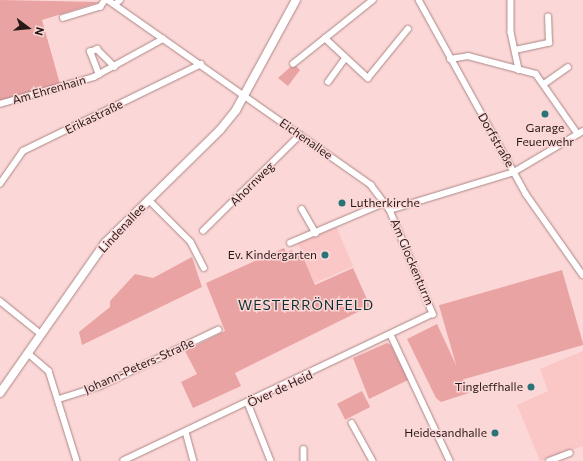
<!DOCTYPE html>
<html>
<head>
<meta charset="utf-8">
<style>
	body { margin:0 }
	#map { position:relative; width:583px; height:461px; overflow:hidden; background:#fbd8d7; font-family:Commissioner,sans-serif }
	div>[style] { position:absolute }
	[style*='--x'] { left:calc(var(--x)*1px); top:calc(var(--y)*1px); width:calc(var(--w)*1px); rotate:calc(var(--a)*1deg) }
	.built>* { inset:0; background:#fac6c6; transform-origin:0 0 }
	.green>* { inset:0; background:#e9a3a3; transform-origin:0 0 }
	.roads { filter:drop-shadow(0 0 1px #ad8585) drop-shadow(0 0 1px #ad8585) }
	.street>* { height:5.5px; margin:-2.75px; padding:0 2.75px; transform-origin:2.75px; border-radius:2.75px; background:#fff }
	.secondary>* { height:8px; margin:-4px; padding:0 4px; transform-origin:4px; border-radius:4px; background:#fff }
	.dots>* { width:11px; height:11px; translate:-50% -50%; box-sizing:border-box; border:2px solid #fbd8d7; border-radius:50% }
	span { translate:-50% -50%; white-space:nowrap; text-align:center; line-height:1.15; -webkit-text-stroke:3px #fbd8d7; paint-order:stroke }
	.street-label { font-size:12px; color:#281919 }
	.poi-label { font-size:12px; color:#281919 }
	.left { translate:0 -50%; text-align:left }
	.right { translate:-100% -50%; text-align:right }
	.quarter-label { font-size:14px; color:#0c3031; letter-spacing:1px }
	.north { position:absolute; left:8px; top:8px; width:40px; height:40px; -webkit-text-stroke:3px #fbd8d7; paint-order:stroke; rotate:106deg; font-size:11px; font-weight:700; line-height:16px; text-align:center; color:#281919 }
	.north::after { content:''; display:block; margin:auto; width:14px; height:18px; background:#281919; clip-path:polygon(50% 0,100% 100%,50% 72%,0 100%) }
</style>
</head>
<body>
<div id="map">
	<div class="built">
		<i style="left:336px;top:226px;width:44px;height:42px;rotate:67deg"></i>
		<i style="clip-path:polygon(583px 351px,583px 446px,540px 461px,517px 405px,548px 391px,540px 369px)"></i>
	</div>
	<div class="green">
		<i style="clip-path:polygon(0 0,100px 2px,42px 20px,60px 84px,0 101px)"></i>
		<i style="clip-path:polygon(294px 64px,300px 70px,288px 86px,278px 78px)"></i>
		<i style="clip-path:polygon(284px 248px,286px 252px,292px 250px,294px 255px,301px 252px,315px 285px,353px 268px,370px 306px,235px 373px,241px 386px,193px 408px,181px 382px,197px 374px,185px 351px,225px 331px,206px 283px)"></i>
		<i style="clip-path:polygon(192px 257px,202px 287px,82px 345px,79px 332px,110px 307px,110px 301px,135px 274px,153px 278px)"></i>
		<i style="left:562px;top:270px;width:78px;height:128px;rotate:74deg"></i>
		<i style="clip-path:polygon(437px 324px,469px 393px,441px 402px,436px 398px,407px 339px)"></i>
		<i style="clip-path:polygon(387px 343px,391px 345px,408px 380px,369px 399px,353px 358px)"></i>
		<i style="left:362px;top:391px;width:18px;height:28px;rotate:63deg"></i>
	</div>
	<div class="roads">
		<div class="street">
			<i style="--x:108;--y:0;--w:322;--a:35.1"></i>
			<i style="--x:371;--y:185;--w:31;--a:53"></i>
			<i style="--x:390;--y:210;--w:113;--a:67.5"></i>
			<i style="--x:433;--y:314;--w:342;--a:154.6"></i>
			<i style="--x:419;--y:0;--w:222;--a:61.1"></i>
			<i style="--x:526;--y:194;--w:99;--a:54.9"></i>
			<i style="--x:511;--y:0;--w:32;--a:90"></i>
			<i style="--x:511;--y:32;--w:39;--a:78"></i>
			<i style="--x:115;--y:5;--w:7;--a:-45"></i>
			<i style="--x:63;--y:18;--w:39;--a:-17"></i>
			<i style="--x:100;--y:7;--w:9;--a:-54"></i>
			<i style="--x:325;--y:38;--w:59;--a:42.9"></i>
			<i style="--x:368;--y:78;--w:63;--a:-50.8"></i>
			<i style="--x:515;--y:50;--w:35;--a:-12"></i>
			<i style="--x:549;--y:43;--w:26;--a:-92"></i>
			<i style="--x:450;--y:59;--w:18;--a:-9"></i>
			<i style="--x:468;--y:56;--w:70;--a:14.8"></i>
			<i style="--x:536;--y:74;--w:73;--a:55"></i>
			<i style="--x:293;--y:64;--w:102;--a:-38.7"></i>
			<i style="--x:99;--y:75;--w:25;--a:-111"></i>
			<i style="--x:90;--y:52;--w:8;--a:-23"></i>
			<i style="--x:97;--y:49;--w:25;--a:45"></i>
			<i style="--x:328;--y:82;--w:29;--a:-54"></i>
			<i style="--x:544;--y:84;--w:29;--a:-35"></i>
			<i style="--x:0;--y:104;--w:98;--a:-16"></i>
			<i style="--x:94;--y:77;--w:79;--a:-28.8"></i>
			<i style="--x:0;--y:184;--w:40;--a:-55.1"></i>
			<i style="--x:23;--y:151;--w:198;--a:-26"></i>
			<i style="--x:149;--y:200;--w:59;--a:45"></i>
			<i style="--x:191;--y:242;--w:29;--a:63"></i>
			<i style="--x:302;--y:209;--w:28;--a:60"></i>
			<i style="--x:390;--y:210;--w:130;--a:-17"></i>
			<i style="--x:514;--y:172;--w:80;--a:-30.7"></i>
			<i style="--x:203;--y:231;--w:136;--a:-44.7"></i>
			<i style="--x:290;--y:243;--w:104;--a:-23.1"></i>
			<i style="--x:0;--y:301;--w:53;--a:38.8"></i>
			<i style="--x:392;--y:337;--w:137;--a:64.9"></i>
			<i style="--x:28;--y:353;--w:28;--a:41"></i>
			<i style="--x:49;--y:371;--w:94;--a:72.7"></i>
			<i style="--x:59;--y:399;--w:43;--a:-17.6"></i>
			<i style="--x:100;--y:386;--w:131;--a:-25.4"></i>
			<i style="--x:248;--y:403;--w:62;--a:68.4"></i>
			<i style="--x:352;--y:423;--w:43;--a:61.1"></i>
			<i style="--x:186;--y:432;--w:30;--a:75"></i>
			<i style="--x:304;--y:449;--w:12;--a:90"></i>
			<i style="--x:549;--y:461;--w:22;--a:-21"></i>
		</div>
		<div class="secondary">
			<i style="--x:0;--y:393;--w:183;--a:-55"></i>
			<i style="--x:105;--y:243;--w:161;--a:-44.5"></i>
			<i style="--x:220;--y:130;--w:26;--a:-51"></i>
			<i style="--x:236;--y:110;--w:125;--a:-61.4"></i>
		</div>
	</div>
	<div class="dots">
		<i style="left:545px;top:114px;background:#2a7477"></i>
		<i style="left:342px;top:203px;background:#2a7477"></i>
		<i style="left:325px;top:255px;background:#2a7477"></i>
		<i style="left:531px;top:387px;background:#2a7477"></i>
		<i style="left:495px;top:433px;background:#2a7477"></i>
	</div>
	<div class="street-label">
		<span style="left:49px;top:90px;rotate:-16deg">Am Ehrenhain</span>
		<span style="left:94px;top:117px;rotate:-26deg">Erikastraße</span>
		<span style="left:306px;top:139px;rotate:35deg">Eichenallee</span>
		<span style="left:496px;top:140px;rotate:60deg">Dorfstraße</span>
		<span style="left:252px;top:184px;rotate:-45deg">Ahornweg</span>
		<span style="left:122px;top:228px;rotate:-47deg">Lindenallee</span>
		<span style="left:412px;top:262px;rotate:67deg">Am Glockenturm</span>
		<span style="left:139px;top:366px;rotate:-24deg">Johann-Peters-Straße</span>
		<span style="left:280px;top:389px;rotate:-25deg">Över de Heid</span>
	</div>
	<div class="poi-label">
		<span style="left:545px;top:135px">Garage<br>Feuerwehr</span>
		<span class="left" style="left:350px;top:203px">Lutherkirche</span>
		<span class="right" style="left:317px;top:255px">Ev. Kindergarten</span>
		<span class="right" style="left:523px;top:387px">Tingleffhalle</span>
		<span class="right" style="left:487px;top:433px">Heidesandhalle</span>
	</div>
	<div class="quarter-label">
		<span style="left:306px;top:305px">WESTERRÖNFELD</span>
	</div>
	<div class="north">N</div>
</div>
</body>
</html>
